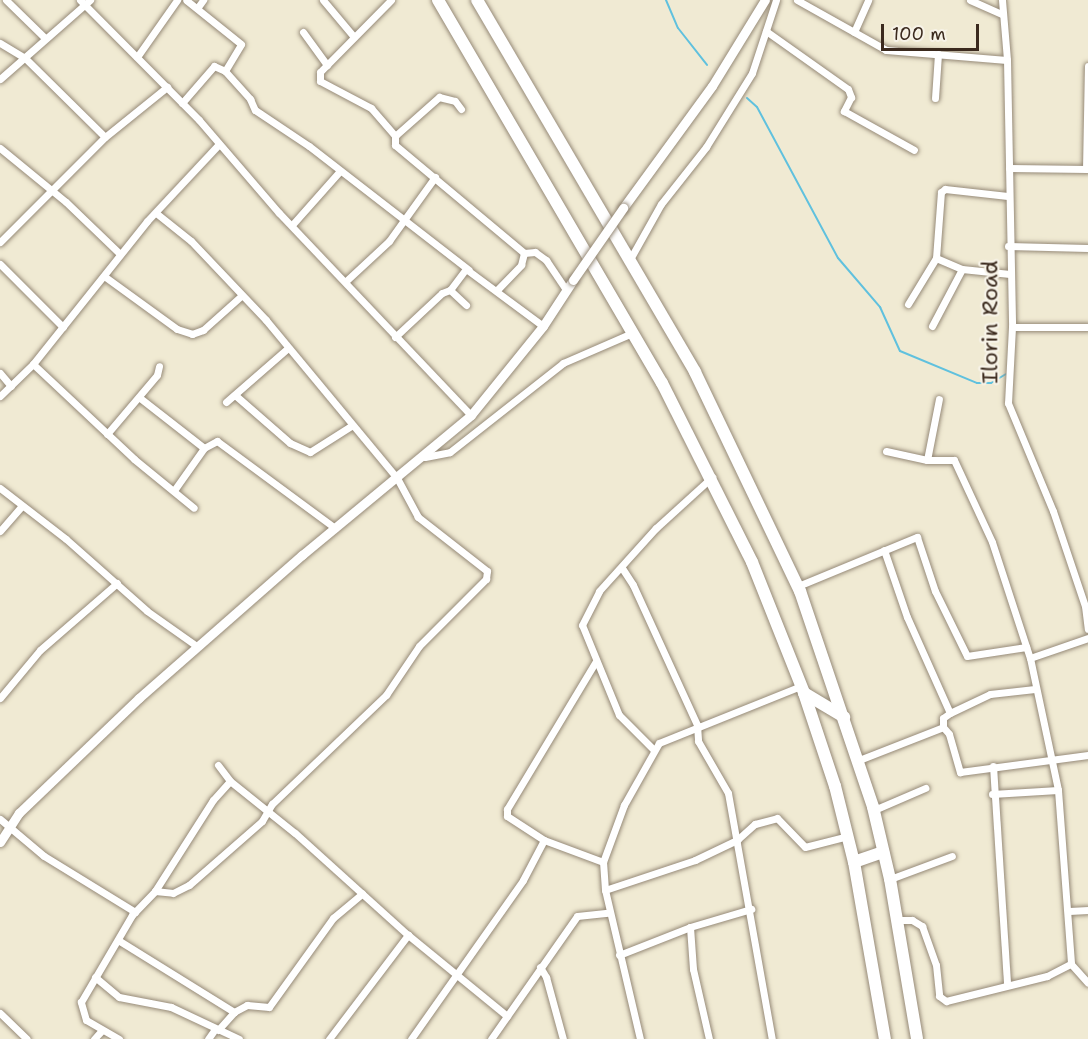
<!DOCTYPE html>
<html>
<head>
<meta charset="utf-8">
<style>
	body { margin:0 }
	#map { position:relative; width:1088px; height:1039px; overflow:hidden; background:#f0ead3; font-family:"Shantell Sans",sans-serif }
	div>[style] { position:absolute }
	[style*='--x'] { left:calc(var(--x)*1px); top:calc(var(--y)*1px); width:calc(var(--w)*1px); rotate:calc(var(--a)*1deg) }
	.stream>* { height:2px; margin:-1px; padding:0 1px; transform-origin:1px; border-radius:1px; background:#60c1de }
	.roads { filter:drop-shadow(0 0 2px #968a78) drop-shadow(0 0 2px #968a78) }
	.street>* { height:7px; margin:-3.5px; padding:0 3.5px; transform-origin:3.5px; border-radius:3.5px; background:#fff }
	.secondary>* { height:9px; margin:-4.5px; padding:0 4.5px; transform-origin:4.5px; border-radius:4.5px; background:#fff }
	.highway>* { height:12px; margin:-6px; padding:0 6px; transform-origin:6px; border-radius:6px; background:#fff }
	.bridges { filter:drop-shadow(0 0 2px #968a78) drop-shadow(0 0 2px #968a78) }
	.secondary-bridge>* { height:9px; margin:-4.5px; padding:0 4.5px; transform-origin:4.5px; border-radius:4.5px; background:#fff }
	span { translate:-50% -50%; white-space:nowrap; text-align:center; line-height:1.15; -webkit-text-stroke:4.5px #f7f3e8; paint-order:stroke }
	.street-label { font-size:22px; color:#3b2a1e }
	.scale { position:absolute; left:881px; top:24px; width:98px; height:27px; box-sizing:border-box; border:3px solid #3b2a1e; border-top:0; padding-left:8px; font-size:18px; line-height:21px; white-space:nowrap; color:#3b2a1e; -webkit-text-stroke:4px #f7f3e8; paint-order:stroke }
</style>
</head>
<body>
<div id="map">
	<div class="stream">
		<i style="--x:666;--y:0;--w:30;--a:67"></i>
		<i style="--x:678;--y:28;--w:47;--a:51.9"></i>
		<i style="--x:747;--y:98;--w:13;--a:42"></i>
		<i style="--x:757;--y:107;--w:171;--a:61.8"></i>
		<i style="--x:838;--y:258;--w:65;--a:49.4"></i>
		<i style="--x:880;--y:307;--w:48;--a:65.6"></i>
		<i style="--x:900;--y:351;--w:83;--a:22.6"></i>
		<i style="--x:977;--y:383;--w:14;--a:0"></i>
		<i style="--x:991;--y:383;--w:17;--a:-31"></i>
	</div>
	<div class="roads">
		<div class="street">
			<i style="--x:6;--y:0;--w:54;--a:44.3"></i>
			<i style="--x:80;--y:0;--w:169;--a:45.2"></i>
			<i style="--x:199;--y:120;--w:123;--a:49.3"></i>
			<i style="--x:279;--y:213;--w:279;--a:46.5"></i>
			<i style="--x:323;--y:0;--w:48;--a:50"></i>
			<i style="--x:391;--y:0;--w:101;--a:134.6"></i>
			<i style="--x:320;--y:72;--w:9;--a:90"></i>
			<i style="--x:320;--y:81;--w:58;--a:27.9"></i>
			<i style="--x:371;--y:108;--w:37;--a:49"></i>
			<i style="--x:395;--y:136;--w:9;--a:90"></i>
			<i style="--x:395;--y:145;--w:168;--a:39.9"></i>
			<i style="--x:524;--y:253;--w:11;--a:-5"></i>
			<i style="--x:535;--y:252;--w:14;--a:36"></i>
			<i style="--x:546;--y:260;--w:36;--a:56"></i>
			<i style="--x:797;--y:0;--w:102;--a:29.3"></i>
			<i style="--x:886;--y:50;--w:121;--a:4.7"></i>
			<i style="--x:970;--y:0;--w:36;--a:24"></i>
			<i style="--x:1002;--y:0;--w:60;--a:85.2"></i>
			<i style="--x:1007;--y:60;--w:267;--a:88.9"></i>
			<i style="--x:1012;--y:327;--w:76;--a:93"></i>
			<i style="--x:1008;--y:403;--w:117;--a:67.4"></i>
			<i style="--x:1053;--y:511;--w:100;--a:71.4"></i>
			<i style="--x:1085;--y:606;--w:23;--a:83"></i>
			<i style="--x:198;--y:7;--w:9;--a:-54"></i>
			<i style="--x:766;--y:31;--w:100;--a:35.3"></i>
			<i style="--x:848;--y:89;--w:9;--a:69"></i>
			<i style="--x:851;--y:97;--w:16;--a:117"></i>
			<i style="--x:844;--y:111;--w:80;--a:29.1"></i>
			<i style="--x:303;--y:32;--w:41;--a:54"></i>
			<i style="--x:854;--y:32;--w:35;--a:-66"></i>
			<i style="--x:0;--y:43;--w:29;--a:31"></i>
			<i style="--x:25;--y:58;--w:112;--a:44.6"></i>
			<i style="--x:137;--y:57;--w:70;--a:-54.9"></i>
			<i style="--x:225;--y:71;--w:38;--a:48"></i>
			<i style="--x:250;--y:99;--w:12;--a:66"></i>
			<i style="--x:255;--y:110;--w:65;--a:33.7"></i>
			<i style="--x:309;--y:146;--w:202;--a:37.8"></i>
			<i style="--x:0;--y:79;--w:120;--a:-41.3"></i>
			<i style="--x:935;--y:98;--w:44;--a:-86.1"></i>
			<i style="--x:182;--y:103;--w:49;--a:-49.1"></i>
			<i style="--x:214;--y:66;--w:12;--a:24"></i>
			<i style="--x:225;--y:71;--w:31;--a:-59"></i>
			<i style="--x:241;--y:44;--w:70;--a:-141.3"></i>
			<i style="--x:395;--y:136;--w:59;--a:-41.6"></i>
			<i style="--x:439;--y:97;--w:16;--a:14"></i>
			<i style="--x:455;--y:101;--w:10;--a:53"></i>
			<i style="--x:0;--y:148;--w:85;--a:39.3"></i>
			<i style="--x:66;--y:202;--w:75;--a:43.9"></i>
			<i style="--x:1009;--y:168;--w:79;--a:0.7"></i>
			<i style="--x:1086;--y:169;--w:103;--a:-88.9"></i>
			<i style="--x:292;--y:225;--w:72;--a:-48.4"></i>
			<i style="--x:0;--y:242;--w:148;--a:-45"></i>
			<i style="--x:105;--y:137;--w:80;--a:-38.9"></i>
			<i style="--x:1008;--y:246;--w:80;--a:1.4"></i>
			<i style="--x:936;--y:258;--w:28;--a:23"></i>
			<i style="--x:962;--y:269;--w:48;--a:5.9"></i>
			<i style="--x:629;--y:261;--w:65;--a:-60.7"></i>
			<i style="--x:661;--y:204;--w:73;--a:-51.7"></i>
			<i style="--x:706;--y:147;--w:87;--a:-58.1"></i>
			<i style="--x:752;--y:73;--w:77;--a:-71.8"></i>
			<i style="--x:0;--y:264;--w:89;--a:45"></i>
			<i style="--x:104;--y:276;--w:90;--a:36"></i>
			<i style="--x:177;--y:329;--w:16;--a:18"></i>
			<i style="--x:192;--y:334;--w:12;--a:-20"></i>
			<i style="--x:203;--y:330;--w:51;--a:-41.8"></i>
			<i style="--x:346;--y:281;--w:59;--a:-42.9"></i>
			<i style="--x:389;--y:241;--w:79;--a:-54.3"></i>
			<i style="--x:450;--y:290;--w:22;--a:43"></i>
			<i style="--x:497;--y:290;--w:35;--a:-46"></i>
			<i style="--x:521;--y:265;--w:12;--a:-76"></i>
			<i style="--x:908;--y:304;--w:54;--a:-58.7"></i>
			<i style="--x:936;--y:258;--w:66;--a:-85.7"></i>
			<i style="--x:941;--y:192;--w:5;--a:-37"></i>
			<i style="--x:945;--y:189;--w:63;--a:6.3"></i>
			<i style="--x:932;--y:326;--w:64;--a:-62.2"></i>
			<i style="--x:1012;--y:327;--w:76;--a:0"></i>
			<i style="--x:395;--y:337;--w:64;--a:-43.1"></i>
			<i style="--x:442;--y:293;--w:9;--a:-21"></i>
			<i style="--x:450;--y:290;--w:26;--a:-53"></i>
			<i style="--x:466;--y:269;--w:96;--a:36.5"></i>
			<i style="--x:33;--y:364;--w:139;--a:43.2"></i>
			<i style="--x:134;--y:459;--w:77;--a:39.2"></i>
			<i style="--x:0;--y:373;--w:17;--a:50"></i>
			<i style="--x:235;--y:395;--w:73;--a:41.1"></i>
			<i style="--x:290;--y:443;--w:22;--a:24"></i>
			<i style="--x:310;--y:452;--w:49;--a:-32.4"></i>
			<i style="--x:0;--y:396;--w:46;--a:-44.1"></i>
			<i style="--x:33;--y:364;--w:183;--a:-51.4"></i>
			<i style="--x:147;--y:221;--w:104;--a:-46.9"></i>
			<i style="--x:140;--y:398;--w:81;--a:38"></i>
			<i style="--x:226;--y:402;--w:82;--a:-41.1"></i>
			<i style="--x:107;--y:434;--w:77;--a:-49.7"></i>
			<i style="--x:157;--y:375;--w:9;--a:-77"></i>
			<i style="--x:886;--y:451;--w:42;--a:12.4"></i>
			<i style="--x:927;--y:460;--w:27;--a:0"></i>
			<i style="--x:954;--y:460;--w:90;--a:65.1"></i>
			<i style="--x:992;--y:542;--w:122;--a:71.9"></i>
			<i style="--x:1030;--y:658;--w:135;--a:78"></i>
			<i style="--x:1058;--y:790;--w:174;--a:85.7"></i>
			<i style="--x:1071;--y:964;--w:25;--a:48"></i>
			<i style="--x:425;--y:457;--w:25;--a:-11"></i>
			<i style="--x:450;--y:452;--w:144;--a:-38.2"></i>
			<i style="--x:563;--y:363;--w:75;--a:-23.5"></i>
			<i style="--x:927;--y:460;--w:62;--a:-78.9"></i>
			<i style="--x:0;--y:488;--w:83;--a:37.7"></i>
			<i style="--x:66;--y:539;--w:108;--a:41.6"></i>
			<i style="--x:147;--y:611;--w:62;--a:35.2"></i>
			<i style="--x:175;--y:489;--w:50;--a:-54.7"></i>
			<i style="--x:204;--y:448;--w:15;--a:-28"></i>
			<i style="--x:217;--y:441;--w:147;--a:36.4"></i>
			<i style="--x:0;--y:531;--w:32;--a:-49"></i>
			<i style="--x:884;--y:550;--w:71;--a:71.1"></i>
			<i style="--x:907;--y:617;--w:105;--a:65.9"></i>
			<i style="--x:622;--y:568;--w:20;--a:57"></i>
			<i style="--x:633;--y:585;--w:154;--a:65.4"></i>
			<i style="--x:697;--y:725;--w:16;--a:86"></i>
			<i style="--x:698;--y:741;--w:60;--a:60"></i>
			<i style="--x:728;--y:793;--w:250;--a:79.9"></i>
			<i style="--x:798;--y:586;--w:129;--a:-22.4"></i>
			<i style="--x:917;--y:537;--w:57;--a:71.6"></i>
			<i style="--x:935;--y:591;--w:72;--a:63.8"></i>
			<i style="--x:967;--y:656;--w:60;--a:-8.7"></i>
			<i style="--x:1030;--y:658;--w:61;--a:-19"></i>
			<i style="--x:596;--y:661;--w:173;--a:121"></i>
			<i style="--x:507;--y:809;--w:7;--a:90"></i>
			<i style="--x:507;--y:816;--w:44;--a:33"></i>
			<i style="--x:544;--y:840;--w:63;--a:20.4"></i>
			<i style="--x:0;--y:698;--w:62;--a:-50.2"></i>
			<i style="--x:40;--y:650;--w:102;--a:-41"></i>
			<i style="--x:943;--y:727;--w:9;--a:49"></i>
			<i style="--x:949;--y:734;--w:40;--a:74"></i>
			<i style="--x:960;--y:772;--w:129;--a:-7.6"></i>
			<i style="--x:653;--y:749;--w:48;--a:-135"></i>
			<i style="--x:619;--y:715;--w:97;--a:-112.3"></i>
			<i style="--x:582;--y:625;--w:38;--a:-63"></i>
			<i style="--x:599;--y:591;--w:85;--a:-47.9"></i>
			<i style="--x:656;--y:528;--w:76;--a:-42.3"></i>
			<i style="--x:859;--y:760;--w:90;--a:-21.4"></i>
			<i style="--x:943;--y:727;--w:9;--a:-90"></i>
			<i style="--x:943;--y:718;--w:9;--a:-36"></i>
			<i style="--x:950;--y:713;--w:44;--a:-25.4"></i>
			<i style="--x:990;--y:694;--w:45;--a:-6.3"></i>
			<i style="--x:218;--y:765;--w:20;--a:53"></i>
			<i style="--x:230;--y:781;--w:83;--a:38.7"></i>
			<i style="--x:295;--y:833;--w:152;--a:42.1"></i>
			<i style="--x:408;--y:935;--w:128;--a:39.3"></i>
			<i style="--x:993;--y:766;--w:219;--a:86.3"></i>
			<i style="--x:992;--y:794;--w:66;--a:-3.5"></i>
			<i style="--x:874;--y:810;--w:56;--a:-23.3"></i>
			<i style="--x:0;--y:819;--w:57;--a:40.1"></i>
			<i style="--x:44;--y:856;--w:107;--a:31.6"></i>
			<i style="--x:890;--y:879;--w:66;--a:-20.4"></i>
			<i style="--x:605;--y:890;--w:95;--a:-18.4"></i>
			<i style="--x:695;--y:860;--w:47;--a:-25.5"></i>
			<i style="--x:737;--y:840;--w:24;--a:-42"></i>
			<i style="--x:755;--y:824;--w:23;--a:-15"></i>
			<i style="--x:777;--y:818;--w:40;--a:46"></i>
			<i style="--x:805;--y:847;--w:44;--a:-14.3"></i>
			<i style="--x:155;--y:891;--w:18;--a:6"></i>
			<i style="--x:173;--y:893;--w:18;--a:-27"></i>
			<i style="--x:189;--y:885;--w:97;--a:-41.2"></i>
			<i style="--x:262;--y:821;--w:20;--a:-60"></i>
			<i style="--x:272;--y:804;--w:158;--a:-43.7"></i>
			<i style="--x:386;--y:695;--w:59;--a:-56"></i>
			<i style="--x:419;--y:646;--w:95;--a:-45"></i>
			<i style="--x:486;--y:579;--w:8;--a:-83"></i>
			<i style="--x:487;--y:571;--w:88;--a:-142"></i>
			<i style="--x:418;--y:517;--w:44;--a:-118.3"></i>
			<i style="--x:397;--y:478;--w:205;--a:-129.7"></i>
			<i style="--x:266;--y:320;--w:109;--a:-133.5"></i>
			<i style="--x:191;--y:241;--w:45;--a:-141.3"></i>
			<i style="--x:1069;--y:911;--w:19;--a:-3"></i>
			<i style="--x:897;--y:920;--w:15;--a:0"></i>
			<i style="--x:912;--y:920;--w:12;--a:31"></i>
			<i style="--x:922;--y:926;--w:41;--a:70.3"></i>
			<i style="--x:936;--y:965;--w:31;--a:84"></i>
			<i style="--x:939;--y:996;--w:9;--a:36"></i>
			<i style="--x:946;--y:1001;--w:104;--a:-13.9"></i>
			<i style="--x:1047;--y:976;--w:27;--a:-27"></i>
			<i style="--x:690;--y:927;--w:42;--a:85.9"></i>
			<i style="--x:693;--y:969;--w:72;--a:77.1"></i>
			<i style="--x:118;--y:940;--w:137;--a:31.8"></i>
			<i style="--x:234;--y:1012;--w:15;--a:-28"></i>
			<i style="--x:247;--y:1005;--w:22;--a:5"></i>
			<i style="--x:269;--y:1007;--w:110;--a:-54.3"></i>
			<i style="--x:333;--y:918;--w:38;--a:-40"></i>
			<i style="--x:619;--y:955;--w:76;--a:-21.5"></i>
			<i style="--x:690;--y:927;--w:64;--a:-16.4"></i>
			<i style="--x:540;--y:967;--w:12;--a:59"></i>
			<i style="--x:546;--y:977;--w:64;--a:74.7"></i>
			<i style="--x:95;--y:977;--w:31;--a:40"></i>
			<i style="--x:119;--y:997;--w:53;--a:10.9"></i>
			<i style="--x:171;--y:1007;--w:75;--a:25.2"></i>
			<i style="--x:0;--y:1013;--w:37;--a:44"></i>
			<i style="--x:218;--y:1030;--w:24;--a:-48"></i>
			<i style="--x:94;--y:1039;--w:12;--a:-48"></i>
			<i style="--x:119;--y:1039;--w:38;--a:-150"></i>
			<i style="--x:86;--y:1020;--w:19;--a:-106"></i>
			<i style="--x:81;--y:1002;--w:101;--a:-59.6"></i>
			<i style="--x:132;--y:915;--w:33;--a:-46"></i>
			<i style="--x:155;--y:891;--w:108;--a:-57.5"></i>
			<i style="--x:213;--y:800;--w:25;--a:-48"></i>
			<i style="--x:208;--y:1039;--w:12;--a:-55"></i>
			<i style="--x:329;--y:1039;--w:131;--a:-52.8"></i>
			<i style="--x:411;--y:1039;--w:194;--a:-54.8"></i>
			<i style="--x:523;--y:880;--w:45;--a:-62.3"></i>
			<i style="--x:491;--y:1039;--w:150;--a:-55"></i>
			<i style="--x:577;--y:916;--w:31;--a:-6"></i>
			<i style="--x:640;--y:1039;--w:153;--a:-103.2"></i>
			<i style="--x:605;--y:890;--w:28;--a:-94"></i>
			<i style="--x:603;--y:862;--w:61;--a:-69.8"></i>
			<i style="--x:624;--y:805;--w:71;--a:-60.6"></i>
			<i style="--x:659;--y:743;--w:153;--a:-21.9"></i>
		</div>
		<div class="secondary">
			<i style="--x:623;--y:208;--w:151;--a:-53.9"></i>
			<i style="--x:712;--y:86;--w:101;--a:-58.4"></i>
			<i style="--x:0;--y:842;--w:35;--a:-57"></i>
			<i style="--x:19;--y:813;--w:166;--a:-43.8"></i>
			<i style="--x:139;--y:698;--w:217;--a:-41.3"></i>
			<i style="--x:302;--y:555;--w:219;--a:-39.6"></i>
			<i style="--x:471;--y:415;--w:114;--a:-51"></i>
			<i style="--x:543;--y:326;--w:55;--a:-56.9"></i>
		</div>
		<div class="highway">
			<i style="--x:438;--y:0;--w:444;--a:59.7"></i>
			<i style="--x:662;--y:383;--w:200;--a:63.3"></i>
			<i style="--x:752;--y:562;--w:141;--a:68.3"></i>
			<i style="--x:804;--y:693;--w:98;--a:71.6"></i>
			<i style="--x:835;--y:786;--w:78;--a:76"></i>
			<i style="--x:854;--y:862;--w:180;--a:80.1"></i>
			<i style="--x:477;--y:0;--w:431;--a:59.6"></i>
			<i style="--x:695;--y:372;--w:243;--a:64.4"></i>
			<i style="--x:800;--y:591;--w:228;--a:71.3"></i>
			<i style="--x:873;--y:807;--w:74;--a:76.7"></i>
			<i style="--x:890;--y:879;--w:162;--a:80.4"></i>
			<i style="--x:804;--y:693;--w:47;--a:31"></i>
			<i style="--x:854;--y:862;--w:31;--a:-19"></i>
		</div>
	</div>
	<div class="bridges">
		<div class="secondary-bridge">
			<i style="--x:573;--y:280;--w:88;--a:-55.2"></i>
		</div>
	</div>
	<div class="street-label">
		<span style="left:990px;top:322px;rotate:-90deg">Ilorin Road</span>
	</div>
	<div class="scale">100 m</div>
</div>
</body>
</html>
